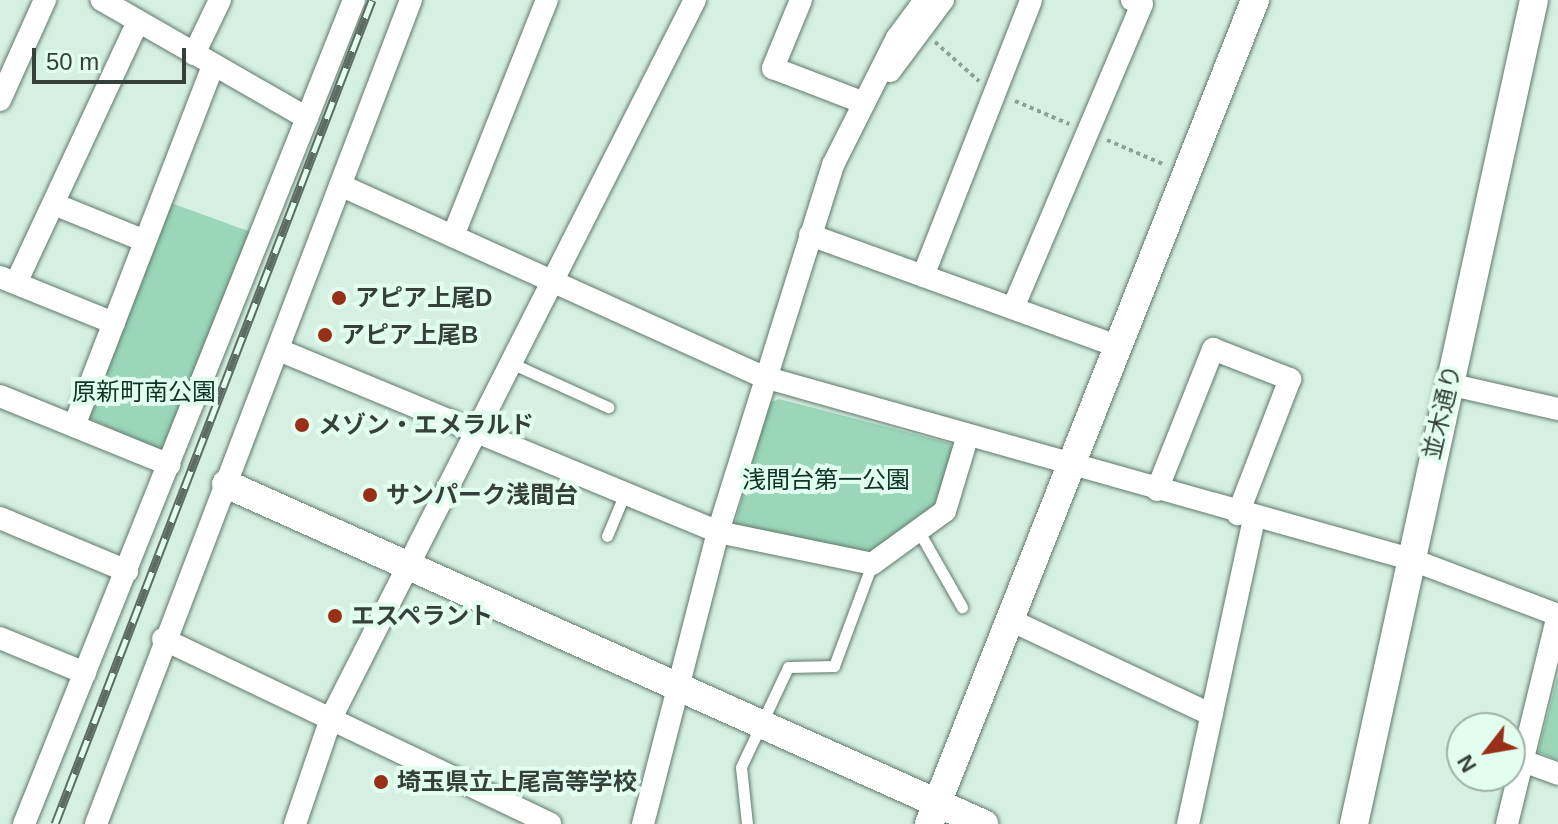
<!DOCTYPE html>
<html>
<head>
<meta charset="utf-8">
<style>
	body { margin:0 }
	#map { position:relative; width:1558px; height:824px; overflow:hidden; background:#d5f0e2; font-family:Helvetica,"Noto Sans JP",sans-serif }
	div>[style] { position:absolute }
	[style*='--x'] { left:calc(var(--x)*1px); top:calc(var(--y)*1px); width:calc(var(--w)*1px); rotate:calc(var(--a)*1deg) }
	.green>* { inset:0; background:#9bd6b9 }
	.path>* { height:4px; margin-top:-2px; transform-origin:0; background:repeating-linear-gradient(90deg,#8da196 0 4px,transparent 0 8px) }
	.roads { filter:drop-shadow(0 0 2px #60786c) drop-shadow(0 0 2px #60786c) }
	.service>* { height:11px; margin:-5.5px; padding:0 5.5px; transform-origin:5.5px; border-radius:5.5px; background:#fff }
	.minor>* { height:22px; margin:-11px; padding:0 11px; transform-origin:11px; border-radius:11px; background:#fff }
	.tertiary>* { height:28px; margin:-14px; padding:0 14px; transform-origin:14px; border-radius:14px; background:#fff }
	.rail>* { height:9px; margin-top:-4.5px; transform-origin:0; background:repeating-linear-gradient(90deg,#e2feef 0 18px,#5c6b63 0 36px); box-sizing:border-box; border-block:2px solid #5c6b63 }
	.dots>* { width:22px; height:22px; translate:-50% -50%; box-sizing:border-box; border:4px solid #e2feef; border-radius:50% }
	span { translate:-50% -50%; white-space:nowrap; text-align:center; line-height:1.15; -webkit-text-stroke:8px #e2feef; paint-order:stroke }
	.poi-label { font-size:24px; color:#35403a; font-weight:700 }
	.left { translate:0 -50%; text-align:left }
	.park-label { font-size:24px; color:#0d3324 }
	.street-label { font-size:24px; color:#35403a }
	.north { position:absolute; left:1446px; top:712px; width:80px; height:80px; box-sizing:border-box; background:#e2feef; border:2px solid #9db2a7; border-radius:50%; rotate:239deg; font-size:22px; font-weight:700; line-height:32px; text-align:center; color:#35403a }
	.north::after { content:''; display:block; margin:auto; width:28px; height:36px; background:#983019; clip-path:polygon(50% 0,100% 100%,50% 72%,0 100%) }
	.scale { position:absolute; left:32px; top:48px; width:154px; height:36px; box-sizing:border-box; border:4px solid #35403a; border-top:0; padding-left:10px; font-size:24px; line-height:28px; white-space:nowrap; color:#35403a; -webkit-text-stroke:6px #e2feef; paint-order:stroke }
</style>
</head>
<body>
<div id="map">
	<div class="green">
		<i style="clip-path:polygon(171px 203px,251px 232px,170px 448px,160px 453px,87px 417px)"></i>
		<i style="clip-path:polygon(779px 399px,949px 443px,958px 457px,940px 508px,869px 560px,734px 527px,769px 403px)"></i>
		<i style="clip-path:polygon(1558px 675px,1558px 760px,1538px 752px)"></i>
	</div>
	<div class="path">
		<i style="--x:935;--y:42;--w:59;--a:41.6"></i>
		<i style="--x:1015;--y:101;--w:59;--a:23.1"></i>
		<i style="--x:1107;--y:140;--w:63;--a:23.3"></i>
	</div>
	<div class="roads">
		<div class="service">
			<i style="--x:511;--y:363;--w:107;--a:24.4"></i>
			<i style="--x:918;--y:530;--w:89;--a:60.3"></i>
			<i style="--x:607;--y:536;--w:47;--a:-67.3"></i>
			<i style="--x:747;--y:824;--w:57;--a:-96"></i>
			<i style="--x:741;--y:767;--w:110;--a:-64.8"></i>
			<i style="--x:788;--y:667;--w:46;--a:-1.2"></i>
			<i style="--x:834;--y:666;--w:109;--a:-69.6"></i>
		</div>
		<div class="minor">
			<i style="--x:801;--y:0;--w:74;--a:112.4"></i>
			<i style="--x:773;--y:68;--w:97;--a:21"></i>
			<i style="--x:194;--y:54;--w:60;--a:-64.3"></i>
			<i style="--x:890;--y:71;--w:89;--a:-53.3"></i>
			<i style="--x:0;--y:100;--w:110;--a:-65.8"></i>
			<i style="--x:307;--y:118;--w:127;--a:-68.3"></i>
			<i style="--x:340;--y:185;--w:465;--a:24.4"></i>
			<i style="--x:764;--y:377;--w:671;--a:15.73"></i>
			<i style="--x:1410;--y:559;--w:158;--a:20.7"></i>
			<i style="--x:54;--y:204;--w:98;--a:22.1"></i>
			<i style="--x:810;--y:235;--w:326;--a:19.9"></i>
			<i style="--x:453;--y:236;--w:254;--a:-68.3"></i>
			<i style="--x:923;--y:276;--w:296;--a:-68.6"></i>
			<i style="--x:0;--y:277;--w:123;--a:22"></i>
			<i style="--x:16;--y:283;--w:289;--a:-65"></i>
			<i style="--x:1013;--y:308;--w:330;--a:-67"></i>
			<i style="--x:1142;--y:4;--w:11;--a:-158"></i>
			<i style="--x:279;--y:350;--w:475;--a:22.5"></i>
			<i style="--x:718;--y:532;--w:157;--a:11.7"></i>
			<i style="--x:872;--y:564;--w:90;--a:-36"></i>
			<i style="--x:945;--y:511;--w:79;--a:-73.2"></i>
			<i style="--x:1448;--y:384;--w:113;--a:12.8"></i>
			<i style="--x:0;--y:396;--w:183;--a:22.1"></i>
			<i style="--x:74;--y:426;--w:387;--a:-68.9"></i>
			<i style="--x:1157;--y:490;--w:152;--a:-68.3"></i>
			<i style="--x:1213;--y:349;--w:83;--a:21.3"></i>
			<i style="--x:1290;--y:379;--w:145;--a:111.1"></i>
			<i style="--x:0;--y:518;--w:138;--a:22.7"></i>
			<i style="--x:1008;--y:619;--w:225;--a:25.2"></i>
			<i style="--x:0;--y:638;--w:92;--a:22.4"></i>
			<i style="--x:163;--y:639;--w:429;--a:25.5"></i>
			<i style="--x:1523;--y:761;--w:37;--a:20"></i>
			<i style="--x:24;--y:824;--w:761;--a:-68.16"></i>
			<i style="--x:307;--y:118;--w:237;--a:-150.1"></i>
			<i style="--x:96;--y:824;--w:882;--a:-69.08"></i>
			<i style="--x:295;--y:824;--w:112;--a:-71.2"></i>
			<i style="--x:331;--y:718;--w:805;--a:-63.12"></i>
			<i style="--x:643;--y:824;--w:301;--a:-75.6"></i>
			<i style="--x:718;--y:532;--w:385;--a:-72.6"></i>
			<i style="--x:833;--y:165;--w:142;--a:-63.3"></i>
			<i style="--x:897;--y:38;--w:47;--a:-53.6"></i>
			<i style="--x:1188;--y:824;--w:312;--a:-77.8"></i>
			<i style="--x:1507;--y:824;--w:215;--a:-76.3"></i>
		</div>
		<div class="tertiary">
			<i style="--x:226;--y:484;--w:831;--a:24.16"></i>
			<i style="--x:929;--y:824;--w:886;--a:-68.41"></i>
			<i style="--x:1354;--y:824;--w:843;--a:-77.68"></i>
		</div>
	</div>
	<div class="rail">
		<i style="--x:55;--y:824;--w:883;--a:-68.96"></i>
	</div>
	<div class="dots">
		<i style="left:339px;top:298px;background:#983019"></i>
		<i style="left:325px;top:335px;background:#983019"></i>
		<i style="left:302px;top:425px;background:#983019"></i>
		<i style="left:370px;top:495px;background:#983019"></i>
		<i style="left:335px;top:616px;background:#983019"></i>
		<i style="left:381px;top:782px;background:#983019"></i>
	</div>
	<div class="poi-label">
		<span class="left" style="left:355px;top:298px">アピア上尾D</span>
		<span class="left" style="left:341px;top:335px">アピア上尾B</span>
		<span class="left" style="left:318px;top:425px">メゾン・エメラルド</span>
		<span class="left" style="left:386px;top:495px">サンパーク浅間台</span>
		<span class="left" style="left:351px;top:616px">エスペラント</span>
		<span class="left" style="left:397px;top:782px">埼玉県立上尾高等学校</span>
	</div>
	<div class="park-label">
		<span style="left:144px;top:392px">原新町南公園</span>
		<span style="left:826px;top:480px">浅間台第一公園</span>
	</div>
	<div class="street-label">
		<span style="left:1442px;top:412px;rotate:-77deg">並木通り</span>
	</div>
	<div class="north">N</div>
	<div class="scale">50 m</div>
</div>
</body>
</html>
